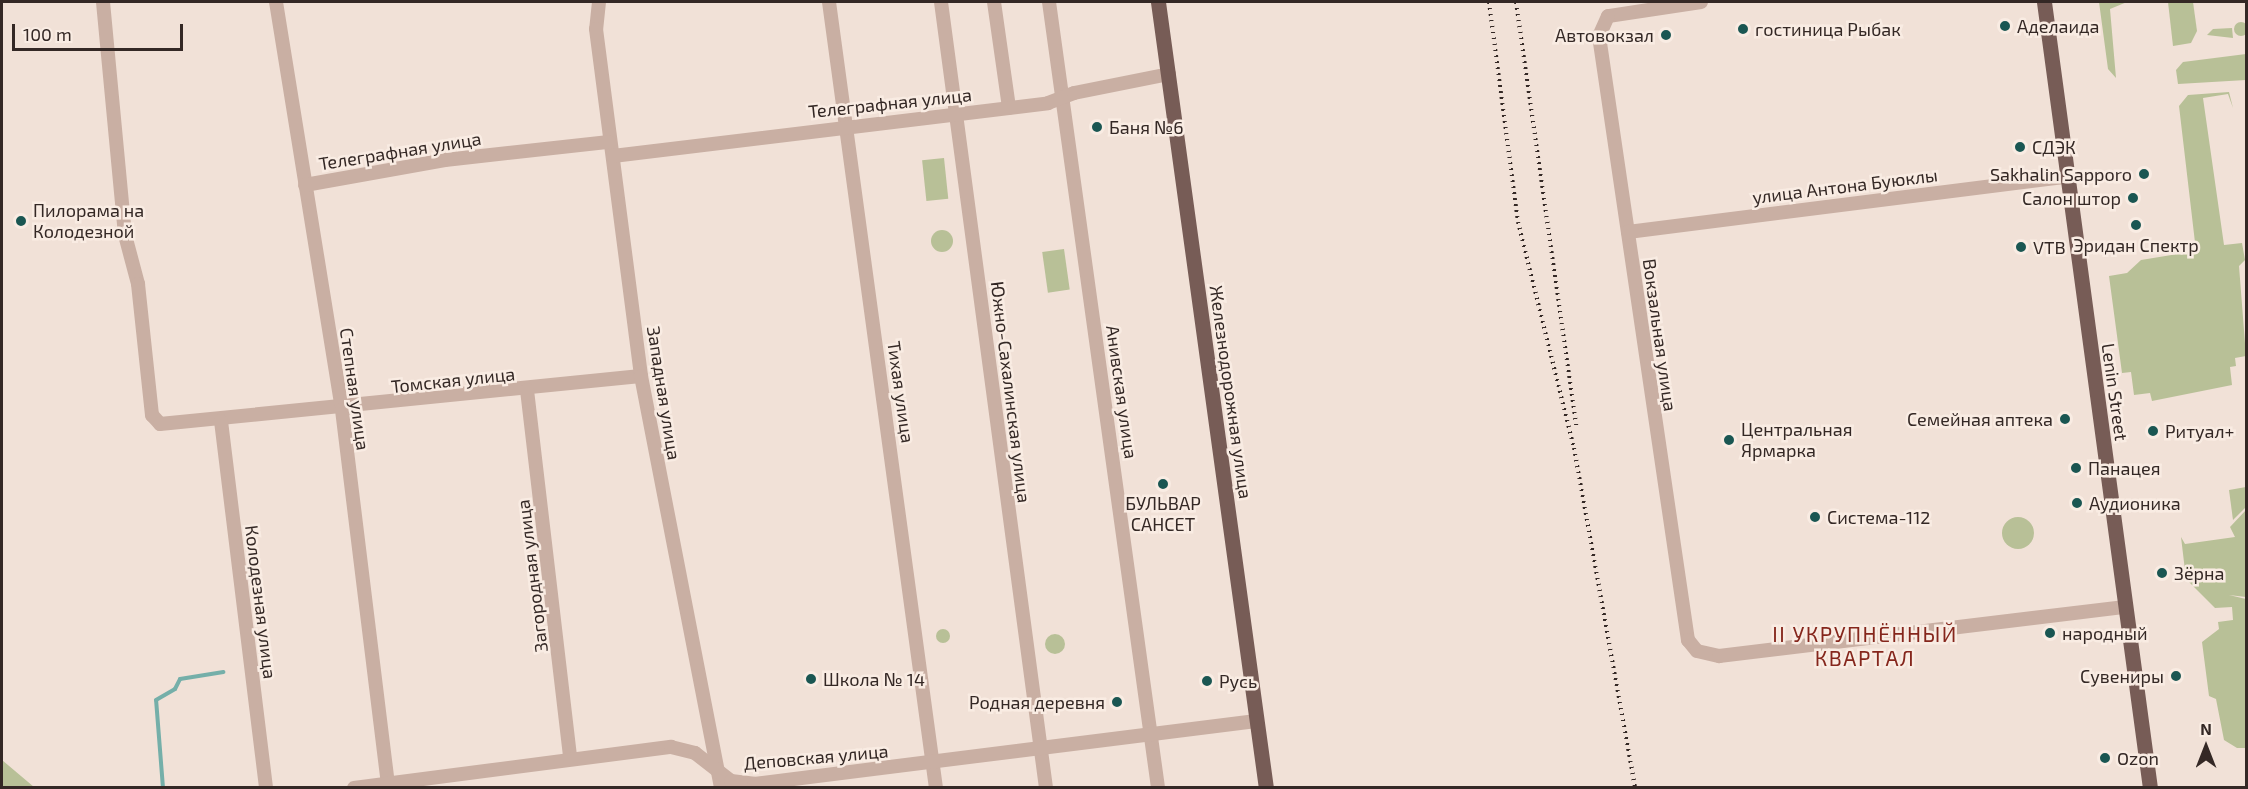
<!DOCTYPE html>
<html>
<head>
<meta charset="utf-8">
<style>
	body { margin:0 }
	#map { position:relative; width:2248px; height:789px; overflow:hidden; background:#f1e1d7; font-family:"Exo 2",sans-serif }
	div>[style] { position:absolute }
	[style*='--x'] { left:calc(var(--x)*1px); top:calc(var(--y)*1px); width:calc(var(--w)*1px); rotate:calc(var(--a)*1deg) }
	.green>* { inset:0; background:#b8c097; transform-origin:0 0 }
	.round { border-radius:50% }
	.stream>* { height:4px; margin:-2px; padding:0 2px; transform-origin:2px; border-radius:2px; background:#75afa9 }
	.minor>* { height:14px; margin:-7px; padding:0 7px; transform-origin:7px; border-radius:7px; background:#c9afa3 }
	.major>* { height:15px; margin:-7.5px; padding:0 7.5px; transform-origin:7.5px; border-radius:7.5px; background:#775c56 }
	.rail>* { height:4px; margin-top:-2px; transform-origin:0; background:repeating-linear-gradient(90deg,#342825 0 1.5px,transparent 0 6px) }
	.dots>* { width:16px; height:16px; translate:-50% -50%; box-sizing:border-box; border:3px solid #f9ece3; border-radius:50% }
	span { translate:-50% -50%; white-space:nowrap; text-align:center; line-height:1.15; -webkit-text-stroke:5px #f9ece3; paint-order:stroke }
	.poi-label { font-size:18px; color:#342825 }
	.left { translate:0 -50%; text-align:left }
	.right { translate:-100% -50%; text-align:right }
	.street-label { font-size:18px; color:#342825 }
	.quarter-label { font-size:21px; color:#85261c; letter-spacing:1.5px }
	.frame { position:absolute; inset:0; border:3px solid #342825; pointer-events:none }
	.north { position:absolute; left:2176px; top:717px; width:60px; height:60px; -webkit-text-stroke:4px #f9ece3; paint-order:stroke; rotate:0deg; font-size:16px; font-weight:700; line-height:24px; text-align:center; color:#342825 }
	.north::after { content:''; display:block; margin:auto; width:21px; height:27px; background:#342825; clip-path:polygon(50% 0,100% 100%,50% 72%,0 100%) }
	.scale { position:absolute; left:12px; top:24px; width:171px; height:27px; box-sizing:border-box; border:3px solid #342825; border-top:0; padding-left:8px; font-size:18px; line-height:21px; white-space:nowrap; color:#342825; -webkit-text-stroke:4px #f9ece3; paint-order:stroke }
</style>
</head>
<body>
<div id="map">
	<div class="green">
		<i style="clip-path:polygon(2099px 2px,2127px 2px,2110px 9px,2116px 78px,2108px 69px)"></i>
		<i style="clip-path:polygon(2168px 2px,2193px 2px,2197px 31px,2191px 43px,2173px 46px)"></i>
		<i class="round" style="left:2234px;top:22px;width:14px;height:14px"></i>
		<i style="clip-path:polygon(2232px 28px,2233px 38px,2207px 35px,2213px 29px)"></i>
		<i style="clip-path:polygon(2246px 54px,2246px 80px,2178px 84px,2176px 70px,2183px 62px)"></i>
		<i style="clip-path:polygon(2229px 92px,2233px 108px,2228px 94px,2203px 98px,2224px 245px,2242px 243px,2245px 260px,2239px 266px,2246px 356px,2235px 358px,2236px 366px,2230px 367px,2232px 385px,2152px 401px,2150px 393px,2134px 395px,2131px 372px,2122px 373px,2109px 276px,2127px 273px,2141px 260px,2196px 251px,2179px 106px,2188px 95px)"></i>
		<i style="left:944px;top:158px;width:41px;height:22px;rotate:84deg"></i>
		<i class="round" style="left:931px;top:230px;width:22px;height:22px"></i>
		<i style="left:1064px;top:249px;width:41px;height:22px;rotate:82deg"></i>
		<i style="clip-path:polygon(2246px 487px,2246px 507px,2233px 520px,2229px 490px)"></i>
		<i style="clip-path:polygon(2246px 510px,2246px 597px,2229px 595px,2246px 599px,2246px 748px,2237px 748px,2224px 740px,2216px 699px,2209px 696px,2202px 642px,2219px 629px,2218px 622px,2233px 620px,2232px 607px,2215px 608px,2186px 579px,2181px 537px,2185px 544px,2235px 537px,2230px 527px)"></i>
		<i class="round" style="left:2002px;top:517px;width:32px;height:32px"></i>
		<i class="round" style="left:936px;top:629px;width:14px;height:14px"></i>
		<i class="round" style="left:1045px;top:634px;width:20px;height:20px"></i>
		<i style="clip-path:polygon(2px 760px,34px 787px,35px 787px,2px 787px)"></i>
	</div>
	<div class="stream">
		<i style="--x:163;--y:788;--w:88;--a:-94.5"></i>
		<i style="--x:156;--y:700;--w:22;--a:-30"></i>
		<i style="--x:175;--y:689;--w:11;--a:-63"></i>
		<i style="--x:180;--y:679;--w:44;--a:-9.2"></i>
	</div>
	<div class="minor">
		<i style="--x:103;--y:2;--w:234;--a:84.6"></i>
		<i style="--x:125;--y:235;--w:51;--a:75.1"></i>
		<i style="--x:138;--y:284;--w:132;--a:83.9"></i>
		<i style="--x:152;--y:415;--w:12;--a:48"></i>
		<i style="--x:160;--y:424;--w:483;--a:-5.7"></i>
		<i style="--x:276;--y:2;--w:413;--a:80.8"></i>
		<i style="--x:342;--y:410;--w:375;--a:83"></i>
		<i style="--x:599;--y:2;--w:27;--a:96"></i>
		<i style="--x:596;--y:29;--w:350;--a:82.6"></i>
		<i style="--x:641;--y:376;--w:420;--a:79"></i>
		<i style="--x:829;--y:2;--w:793;--a:82.25"></i>
		<i style="--x:941;--y:2;--w:793;--a:82.39"></i>
		<i style="--x:994;--y:2;--w:107;--a:81.9"></i>
		<i style="--x:1049;--y:2;--w:794;--a:82.1"></i>
		<i style="--x:1701;--y:2;--w:94;--a:171.4"></i>
		<i style="--x:1608;--y:16;--w:22;--a:114"></i>
		<i style="--x:1599;--y:36;--w:611;--a:81.62"></i>
		<i style="--x:1688;--y:640;--w:14;--a:51"></i>
		<i style="--x:1697;--y:651;--w:23;--a:13"></i>
		<i style="--x:1719;--y:656;--w:409;--a:-6.9"></i>
		<i style="--x:613;--y:156;--w:438;--a:-6.9"></i>
		<i style="--x:1048;--y:103;--w:28;--a:-21"></i>
		<i style="--x:1074;--y:93;--w:97;--a:-11.3"></i>
		<i style="--x:305;--y:185;--w:142;--a:-10.1"></i>
		<i style="--x:445;--y:160;--w:165;--a:-6.3"></i>
		<i style="--x:1628;--y:232;--w:441;--a:-7.2"></i>
		<i style="--x:527;--y:390;--w:371;--a:83.3"></i>
		<i style="--x:221;--y:421;--w:370;--a:83"></i>
		<i style="--x:354;--y:788;--w:320;--a:-7.4"></i>
		<i style="--x:671;--y:747;--w:25;--a:14"></i>
		<i style="--x:695;--y:753;--w:46;--a:37.9"></i>
		<i style="--x:731;--y:781;--w:23;--a:7"></i>
		<i style="--x:754;--y:784;--w:506;--a:-7.15"></i>
	</div>
	<div class="major">
		<i style="--x:1158;--y:2;--w:793;--a:82.18"></i>
		<i style="--x:2044;--y:2;--w:793;--a:82.32"></i>
	</div>
	<div class="rail">
		<i style="--x:1489;--y:2;--w:222;--a:82.5"></i>
		<i style="--x:1518;--y:222;--w:233;--a:76.1"></i>
		<i style="--x:1574;--y:448;--w:345;--a:79.8"></i>
		<i style="--x:1516;--y:2;--w:431;--a:81.9"></i>
	</div>
	<div class="dots">
		<i style="left:2005px;top:26px;background:#1a5652"></i>
		<i style="left:1743px;top:29px;background:#1a5652"></i>
		<i style="left:1666px;top:35px;background:#1a5652"></i>
		<i style="left:1097px;top:127px;background:#1a5652"></i>
		<i style="left:2020px;top:147px;background:#1a5652"></i>
		<i style="left:2144px;top:174px;background:#1a5652"></i>
		<i style="left:2133px;top:198px;background:#1a5652"></i>
		<i style="left:21px;top:221px;background:#1a5652"></i>
		<i style="left:2136px;top:225px;background:#1a5652"></i>
		<i style="left:2021px;top:247px;background:#1a5652"></i>
		<i style="left:2065px;top:419px;background:#1a5652"></i>
		<i style="left:2153px;top:431px;background:#1a5652"></i>
		<i style="left:1729px;top:440px;background:#1a5652"></i>
		<i style="left:2076px;top:468px;background:#1a5652"></i>
		<i style="left:1163px;top:484px;background:#1a5652"></i>
		<i style="left:2077px;top:503px;background:#1a5652"></i>
		<i style="left:1815px;top:517px;background:#1a5652"></i>
		<i style="left:2162px;top:573px;background:#1a5652"></i>
		<i style="left:2050px;top:633px;background:#1a5652"></i>
		<i style="left:2176px;top:676px;background:#1a5652"></i>
		<i style="left:811px;top:679px;background:#1a5652"></i>
		<i style="left:1207px;top:681px;background:#1a5652"></i>
		<i style="left:1117px;top:702px;background:#1a5652"></i>
		<i style="left:2105px;top:758px;background:#1a5652"></i>
	</div>
	<div class="poi-label">
		<span class="left" style="left:2017px;top:26px">Аделаида</span>
		<span class="left" style="left:1755px;top:29px">гостиница Рыбак</span>
		<span class="right" style="left:1654px;top:35px">Автовокзал</span>
		<span class="left" style="left:1109px;top:127px">Баня №6</span>
		<span class="left" style="left:2032px;top:147px">СДЭК</span>
		<span class="right" style="left:2132px;top:174px">Sakhalin Sapporo</span>
		<span class="right" style="left:2121px;top:198px">Салон штор</span>
		<span class="left" style="left:33px;top:221px">Пилорама на<br>Колодезной</span>
		<span style="left:2136px;top:245px">Эридан Спектр</span>
		<span class="left" style="left:2033px;top:247px">VTB</span>
		<span class="right" style="left:2053px;top:419px">Семейная аптека</span>
		<span class="left" style="left:1741px;top:440px">Центральная<br>Ярмарка</span>
		<span class="left" style="left:2165px;top:431px">Ритуал+</span>
		<span class="left" style="left:2088px;top:468px">Панацея</span>
		<span class="left" style="left:2089px;top:503px">Аудионика</span>
		<span style="left:1163px;top:514px">БУЛЬВАР<br>САНСЕТ</span>
		<span class="left" style="left:1827px;top:517px">Система-112</span>
		<span class="left" style="left:2174px;top:573px">Зёрна</span>
		<span class="left" style="left:2062px;top:633px">народный</span>
		<span class="right" style="left:2164px;top:676px">Сувениры</span>
		<span class="left" style="left:823px;top:679px">Школа № 14</span>
		<span class="left" style="left:1219px;top:681px">Русь</span>
		<span class="right" style="left:1105px;top:702px">Родная деревня</span>
		<span class="left" style="left:2117px;top:758px">Ozon</span>
	</div>
	<div class="street-label">
		<span style="left:890px;top:103px;rotate:-6deg">Телеграфная улица</span>
		<span style="left:400px;top:151px;rotate:-9deg">Телеграфная улица</span>
		<span style="left:1845px;top:186px;rotate:-7deg">улица Антона Буюклы</span>
		<span style="left:1660px;top:335px;rotate:82deg">Вокзальная улица</span>
		<span style="left:453px;top:380px;rotate:-6deg">Томская улица</span>
		<span style="left:355px;top:389px;rotate:82deg">Степная улица</span>
		<span style="left:901px;top:392px;rotate:82deg">Тихая улица</span>
		<span style="left:1011px;top:392px;rotate:83deg">Южно-Сахалинская улица</span>
		<span style="left:1122px;top:392px;rotate:82deg">Анивская улица</span>
		<span style="left:1231px;top:392px;rotate:82deg">Железнодорожная улица</span>
		<span style="left:2115px;top:392px;rotate:82deg">Lenin Street</span>
		<span style="left:664px;top:393px;rotate:81deg">Западная улица</span>
		<span style="left:532px;top:576px;rotate:-97deg">Загородная улица</span>
		<span style="left:261px;top:602px;rotate:83deg">Колодезная улица</span>
		<span style="left:816px;top:757px;rotate:-5deg">Деповская улица</span>
	</div>
	<div class="quarter-label">
		<span style="left:1865px;top:646px">II УКРУПНЁННЫЙ<br>КВАРТАЛ</span>
	</div>
	<div class="frame"></div>
	<div class="north">N</div>
	<div class="scale">100 m</div>
</div>
</body>
</html>
